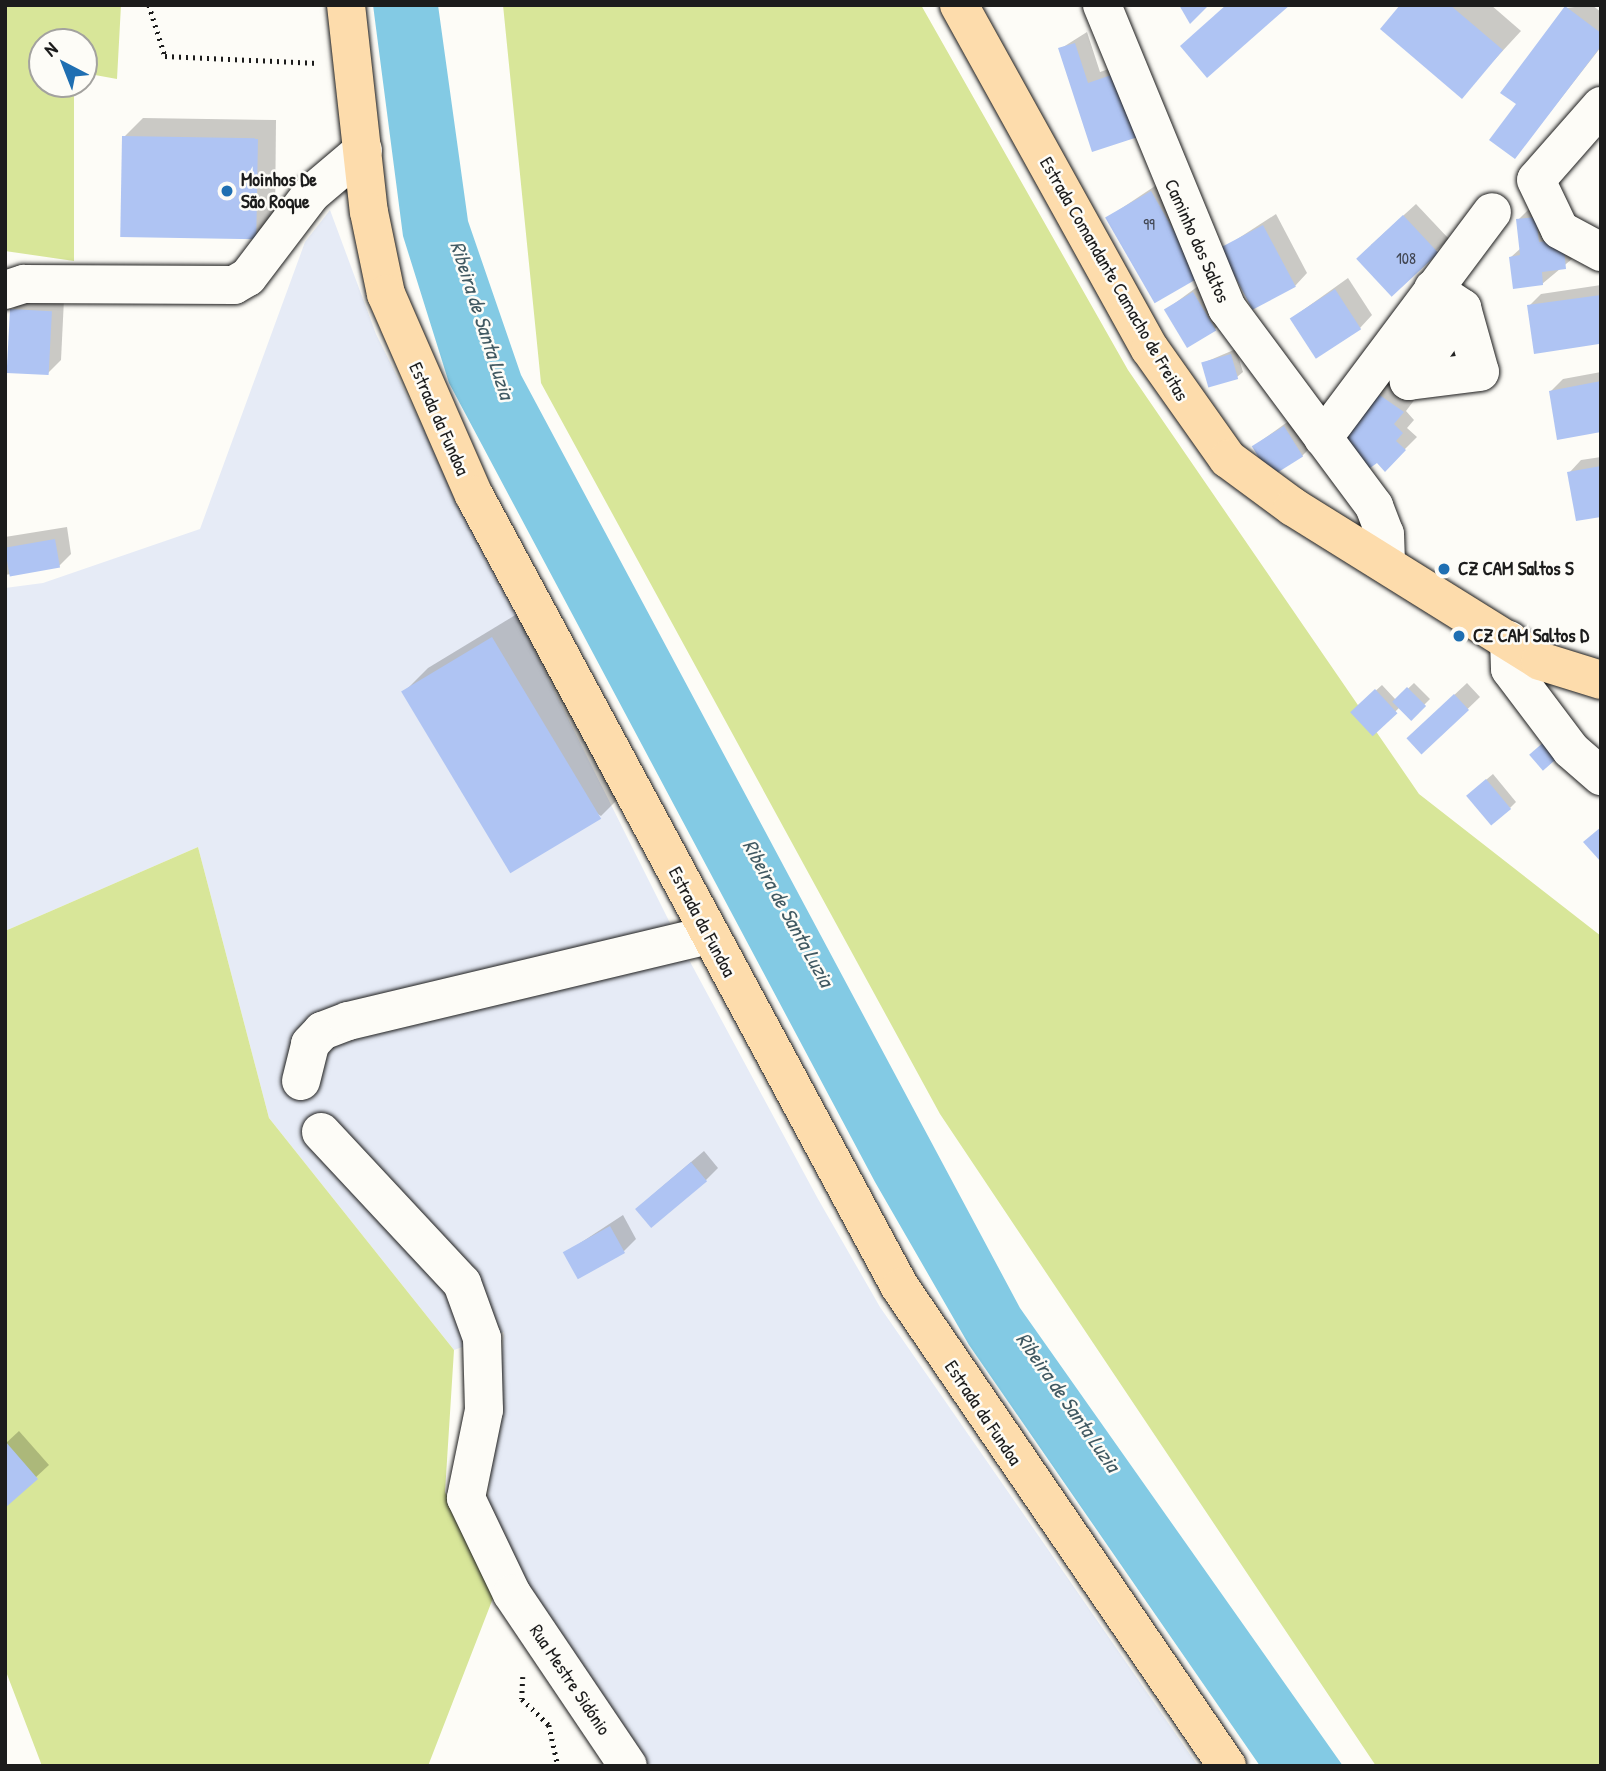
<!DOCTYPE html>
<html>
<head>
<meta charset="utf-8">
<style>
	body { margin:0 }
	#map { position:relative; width:1606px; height:1771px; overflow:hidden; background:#fdfcf7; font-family:"Patrick Hand",sans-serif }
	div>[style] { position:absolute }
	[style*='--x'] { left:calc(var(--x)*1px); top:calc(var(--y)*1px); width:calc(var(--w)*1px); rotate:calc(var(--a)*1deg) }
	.built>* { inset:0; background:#e6ebf6 }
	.green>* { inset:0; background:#d8e699 }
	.water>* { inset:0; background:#83cae4 }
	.shadow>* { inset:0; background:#0003 }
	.building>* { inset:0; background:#afc4f3; transform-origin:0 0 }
	.path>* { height:4.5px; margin-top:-2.25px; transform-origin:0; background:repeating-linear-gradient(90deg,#1c1c1c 0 2px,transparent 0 7px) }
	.roads { filter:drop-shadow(0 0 2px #1c1c1c) drop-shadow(0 0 2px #1c1c1c) }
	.minor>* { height:38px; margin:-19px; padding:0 19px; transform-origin:19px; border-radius:19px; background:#fdfcf7 }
	.major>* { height:38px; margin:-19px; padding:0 19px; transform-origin:19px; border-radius:19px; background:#fddcac }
	.dots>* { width:19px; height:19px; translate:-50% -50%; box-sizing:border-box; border:4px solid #fdfcf7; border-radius:50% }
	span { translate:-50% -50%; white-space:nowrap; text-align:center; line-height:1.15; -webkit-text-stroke:5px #fdfcf7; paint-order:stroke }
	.number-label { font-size:16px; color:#414652 }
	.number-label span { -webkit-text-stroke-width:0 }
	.poi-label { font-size:19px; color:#1c1c1c; font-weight:700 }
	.left { translate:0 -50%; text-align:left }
	.street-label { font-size:19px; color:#1c1c1c }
	.water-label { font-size:21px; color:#405962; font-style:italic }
	.frame { position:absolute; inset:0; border:7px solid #1c1c1c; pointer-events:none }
	.north { position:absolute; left:28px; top:28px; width:70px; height:70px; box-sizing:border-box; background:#fdfcf7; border:2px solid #a3a29f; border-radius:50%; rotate:318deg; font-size:19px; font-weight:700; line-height:28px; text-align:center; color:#1c1c1c }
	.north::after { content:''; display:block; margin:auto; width:24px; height:32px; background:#1f6fb2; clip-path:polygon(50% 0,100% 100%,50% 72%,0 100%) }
</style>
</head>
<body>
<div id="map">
	<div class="built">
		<i style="clip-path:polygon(330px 210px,376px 334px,681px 945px,818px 1199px,880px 1307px,1198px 1766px,631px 1766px,486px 1518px,504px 1332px,454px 1350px,269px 1118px,198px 847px,5px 931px,5px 588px,43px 583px,200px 529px,305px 242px)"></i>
	</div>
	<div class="green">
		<i style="clip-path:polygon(5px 5px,121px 5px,117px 79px,84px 73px,84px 42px,42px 42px,42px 84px,74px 84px,74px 261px,5px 251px)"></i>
		<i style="clip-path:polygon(503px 5px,921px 5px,1128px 370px,1419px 794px,1601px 936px,1601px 1766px,1376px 1766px,940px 1114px,541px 383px)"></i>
		<i style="clip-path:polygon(198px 847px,269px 1118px,454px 1350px,445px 1492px,495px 1593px,428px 1766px,42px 1766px,5px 1669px,5px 931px)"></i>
	</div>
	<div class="water">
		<i style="clip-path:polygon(373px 5px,438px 5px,468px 221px,521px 375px,1020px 1308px,1343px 1766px,1260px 1766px,969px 1345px,875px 1182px,449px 383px,403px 236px)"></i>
	</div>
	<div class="shadow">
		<i style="clip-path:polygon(1403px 5px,1491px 5px,1521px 31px,1461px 96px)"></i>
		<i style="clip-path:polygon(1592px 5px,1601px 12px,1601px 47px,1515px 157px,1518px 104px,1566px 8px)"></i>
		<i style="clip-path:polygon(1087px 32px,1100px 72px,1135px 60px,1093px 150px,1060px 49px)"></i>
		<i style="clip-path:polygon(143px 118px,276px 120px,275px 219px,256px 238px,124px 137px)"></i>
		<i style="clip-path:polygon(1164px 180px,1212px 262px,1107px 218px)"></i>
		<i style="clip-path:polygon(1537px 201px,1584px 249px,1542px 284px,1511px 257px,1521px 248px,1518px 220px)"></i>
		<i style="clip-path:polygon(1416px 204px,1449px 239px,1436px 251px,1371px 245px)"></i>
		<i style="clip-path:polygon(1276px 214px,1307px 273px,1295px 286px,1222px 249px)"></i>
		<i style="clip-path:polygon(1348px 278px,1372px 315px,1360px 328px,1292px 318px)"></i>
		<i style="clip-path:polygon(1205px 281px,1227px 317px,1215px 329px,1167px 309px)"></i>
		<i style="clip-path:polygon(1601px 285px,1599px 343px,1529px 306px,1541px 294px)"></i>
		<i style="clip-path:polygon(24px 298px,64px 299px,61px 360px,48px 373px,12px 310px)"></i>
		<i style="clip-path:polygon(1236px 349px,1243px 372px,1237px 377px,1203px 363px)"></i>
		<i style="clip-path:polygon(1601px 372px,1601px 430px,1551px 391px,1563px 379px)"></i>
		<i style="clip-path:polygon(1384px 378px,1415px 399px,1406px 411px,1414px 420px,1407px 428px,1417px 437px,1385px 469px,1342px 435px)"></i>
		<i style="clip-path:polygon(1297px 415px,1314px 444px,1302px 456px,1254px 446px)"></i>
		<i style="clip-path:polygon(1601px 457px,1601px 515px,1569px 473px,1581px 460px)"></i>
		<i style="clip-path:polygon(67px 527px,71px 554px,59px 566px,5px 575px,5px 537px)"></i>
		<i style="clip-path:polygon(517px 614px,625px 792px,601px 816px,403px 693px,428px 668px)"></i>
		<i style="clip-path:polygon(1414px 683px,1430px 699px,1410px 719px,1400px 707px,1372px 734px,1352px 712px,1382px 685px,1396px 700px)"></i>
		<i style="clip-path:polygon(1467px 683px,1480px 697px,1422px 753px,1421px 726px)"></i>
		<i style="clip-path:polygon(1493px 774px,1516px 802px,1510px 808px,1474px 790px)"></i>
		<i style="clip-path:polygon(704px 1151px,718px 1168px,706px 1180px,650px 1197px)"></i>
		<i style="clip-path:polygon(623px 1215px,636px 1239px,624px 1251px,565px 1253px)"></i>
		<i style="clip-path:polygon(19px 1431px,49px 1465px,6px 1505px,5px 1444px)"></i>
	</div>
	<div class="building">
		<i style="clip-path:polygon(1179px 5px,1209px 5px,1190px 24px)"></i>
		<i style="clip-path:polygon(1226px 5px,1290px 5px,1207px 78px,1180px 46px)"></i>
		<i style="clip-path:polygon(1400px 5px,1450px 5px,1503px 50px,1462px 99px,1380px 29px)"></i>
		<i style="clip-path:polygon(1565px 6px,1601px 33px,1601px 46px,1515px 159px,1489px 140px,1516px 104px,1500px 93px)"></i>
		<i style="clip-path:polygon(1075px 43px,1088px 83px,1123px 71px,1144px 135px,1092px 152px,1058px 48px)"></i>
		<i style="left:122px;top:136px;width:136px;height:101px;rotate:1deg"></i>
		<i style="left:1151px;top:191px;width:99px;height:53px;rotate:60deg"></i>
		<i style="left:1403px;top:215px;width:52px;height:64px;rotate:47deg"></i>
		<i style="clip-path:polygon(1536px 217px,1539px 242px,1563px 239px,1566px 269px,1542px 272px,1543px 285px,1513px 289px,1509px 257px,1520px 255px,1516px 219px)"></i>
		<i style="left:1263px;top:225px;width:70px;height:49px;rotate:62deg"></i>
		<i style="left:1335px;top:289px;width:48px;height:54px;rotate:57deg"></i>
		<i style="left:1193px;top:292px;width:45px;height:34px;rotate:59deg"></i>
		<i style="clip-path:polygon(1601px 295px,1599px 344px,1534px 354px,1527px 305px)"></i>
		<i style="left:10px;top:309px;width:42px;height:64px;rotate:3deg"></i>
		<i style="left:1231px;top:354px;width:26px;height:31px;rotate:74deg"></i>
		<i style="clip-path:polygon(1601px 381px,1601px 432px,1557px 440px,1549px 391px)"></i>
		<i style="clip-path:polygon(1371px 389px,1404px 412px,1394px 424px,1403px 433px,1396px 441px,1406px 450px,1385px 472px,1377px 463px,1366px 471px,1340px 435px)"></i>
		<i style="left:1284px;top:426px;width:36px;height:38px;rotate:58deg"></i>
		<i style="clip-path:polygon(1601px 466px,1601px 517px,1576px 521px,1567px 472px)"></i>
		<i style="left:55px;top:539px;width:29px;height:51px;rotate:80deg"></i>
		<i style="left:492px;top:637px;width:212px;height:106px;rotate:59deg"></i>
		<i style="left:1407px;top:687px;width:27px;height:21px;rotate:45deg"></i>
		<i style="left:1375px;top:689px;width:33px;height:34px;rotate:47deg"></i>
		<i style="left:1454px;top:694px;width:22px;height:65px;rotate:47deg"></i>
		<i style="left:1545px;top:741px;width:21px;height:21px;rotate:49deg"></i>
		<i style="left:1486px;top:779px;width:39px;height:26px;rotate:50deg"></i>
		<i style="clip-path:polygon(1601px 827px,1601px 862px,1583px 842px)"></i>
		<i style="left:691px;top:1162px;width:25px;height:73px;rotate:50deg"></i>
		<i style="left:610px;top:1226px;width:31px;height:54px;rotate:61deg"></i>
		<i style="clip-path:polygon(5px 1441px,38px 1479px,5px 1508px)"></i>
	</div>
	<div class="path">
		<i style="--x:149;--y:5;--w:53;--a:72.6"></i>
		<i style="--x:165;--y:56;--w:153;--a:2.6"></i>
		<i style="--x:523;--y:1677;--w:22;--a:93"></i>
		<i style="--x:522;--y:1699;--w:37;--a:44"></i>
		<i style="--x:549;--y:1725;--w:42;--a:77.6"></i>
	</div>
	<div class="roads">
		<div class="minor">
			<i style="--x:1102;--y:5;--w:328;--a:67.6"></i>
			<i style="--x:1227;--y:308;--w:247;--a:53.4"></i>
			<i style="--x:1374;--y:506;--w:30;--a:69"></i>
			<i style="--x:1385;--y:534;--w:30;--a:88"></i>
			<i style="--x:1601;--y:106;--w:98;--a:131.3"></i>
			<i style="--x:1536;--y:180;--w:55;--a:64.4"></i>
			<i style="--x:1560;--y:230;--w:47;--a:28.2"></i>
			<i style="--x:1433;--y:289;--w:35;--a:33"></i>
			<i style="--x:1462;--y:308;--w:66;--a:74.3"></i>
			<i style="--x:1480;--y:372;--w:72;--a:172.8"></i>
			<i style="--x:1409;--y:381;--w:90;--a:-54"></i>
			<i style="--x:5;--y:290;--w:20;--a:-18"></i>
			<i style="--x:24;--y:284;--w:210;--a:0.3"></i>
			<i style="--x:234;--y:285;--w:16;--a:-30"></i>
			<i style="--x:248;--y:277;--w:104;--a:-52.8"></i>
			<i style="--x:311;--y:194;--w:68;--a:-40.2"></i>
			<i style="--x:1323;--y:438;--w:282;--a:-53.2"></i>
			<i style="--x:1509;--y:640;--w:29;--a:88"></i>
			<i style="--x:1510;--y:669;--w:101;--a:53"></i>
			<i style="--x:1571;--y:750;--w:40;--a:41"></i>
			<i style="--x:301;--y:1081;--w:38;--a:-76"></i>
			<i style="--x:310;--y:1044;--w:18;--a:-47"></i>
			<i style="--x:322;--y:1031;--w:28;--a:-21"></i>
			<i style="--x:348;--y:1021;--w:371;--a:-13.4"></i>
			<i style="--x:321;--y:1132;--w:207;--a:47"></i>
			<i style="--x:462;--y:1283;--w:59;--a:70"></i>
			<i style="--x:482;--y:1338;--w:72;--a:88.4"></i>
			<i style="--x:484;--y:1410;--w:90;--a:101.6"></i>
			<i style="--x:466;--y:1498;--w:106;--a:64.4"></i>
			<i style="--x:512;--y:1594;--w:207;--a:56"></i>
		</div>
		<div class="major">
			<i style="--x:346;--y:5;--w:208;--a:83.7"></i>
			<i style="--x:369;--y:212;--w:84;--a:78.3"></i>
			<i style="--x:386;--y:294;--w:219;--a:66.4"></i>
			<i style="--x:474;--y:495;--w:899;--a:61.73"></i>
			<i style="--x:900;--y:1287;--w:580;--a:55.68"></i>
			<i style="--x:959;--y:5;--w:393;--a:61"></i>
			<i style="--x:1150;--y:349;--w:135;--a:54.7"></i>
			<i style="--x:1228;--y:459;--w:81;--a:36.4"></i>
			<i style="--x:1293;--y:507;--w:291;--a:31.9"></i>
			<i style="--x:1540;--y:661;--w:64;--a:17.3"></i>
		</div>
	</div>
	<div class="dots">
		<i style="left:227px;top:191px;background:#1f6fb2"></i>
		<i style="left:1444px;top:569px;background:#1f6fb2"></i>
		<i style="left:1459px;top:636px;background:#1f6fb2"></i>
	</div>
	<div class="number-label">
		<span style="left:1149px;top:224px">99</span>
		<span style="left:1406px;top:258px">108</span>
	</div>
	<div class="poi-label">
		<span class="left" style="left:241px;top:191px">Moinhos De<br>São Roque</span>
		<span class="left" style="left:1458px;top:569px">CZ CAM Saltos S</span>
		<span class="left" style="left:1473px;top:636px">CZ CAM Saltos D</span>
	</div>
	<div class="street-label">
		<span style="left:1197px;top:241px;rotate:66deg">Caminho dos Saltos</span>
		<span style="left:1114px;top:279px;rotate:60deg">Estrada Comandante Camacho de Freitas</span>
		<span style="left:439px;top:419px;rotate:66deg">Estrada da Fundoa</span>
		<span style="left:702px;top:922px;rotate:62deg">Estrada da Fundoa</span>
		<span style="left:983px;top:1413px;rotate:56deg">Estrada da Fundoa</span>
		<span style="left:570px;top:1680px;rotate:56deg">Rua Mestre Sidónio</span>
	</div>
	<div class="water-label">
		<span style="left:482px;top:320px;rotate:72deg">Ribeira de Santa Luzia</span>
		<span style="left:788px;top:913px;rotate:61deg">Ribeira de Santa Luzia</span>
		<span style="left:1068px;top:1402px;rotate:55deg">Ribeira de Santa Luzia</span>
	</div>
	<div class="frame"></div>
	<div class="north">N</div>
</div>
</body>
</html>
